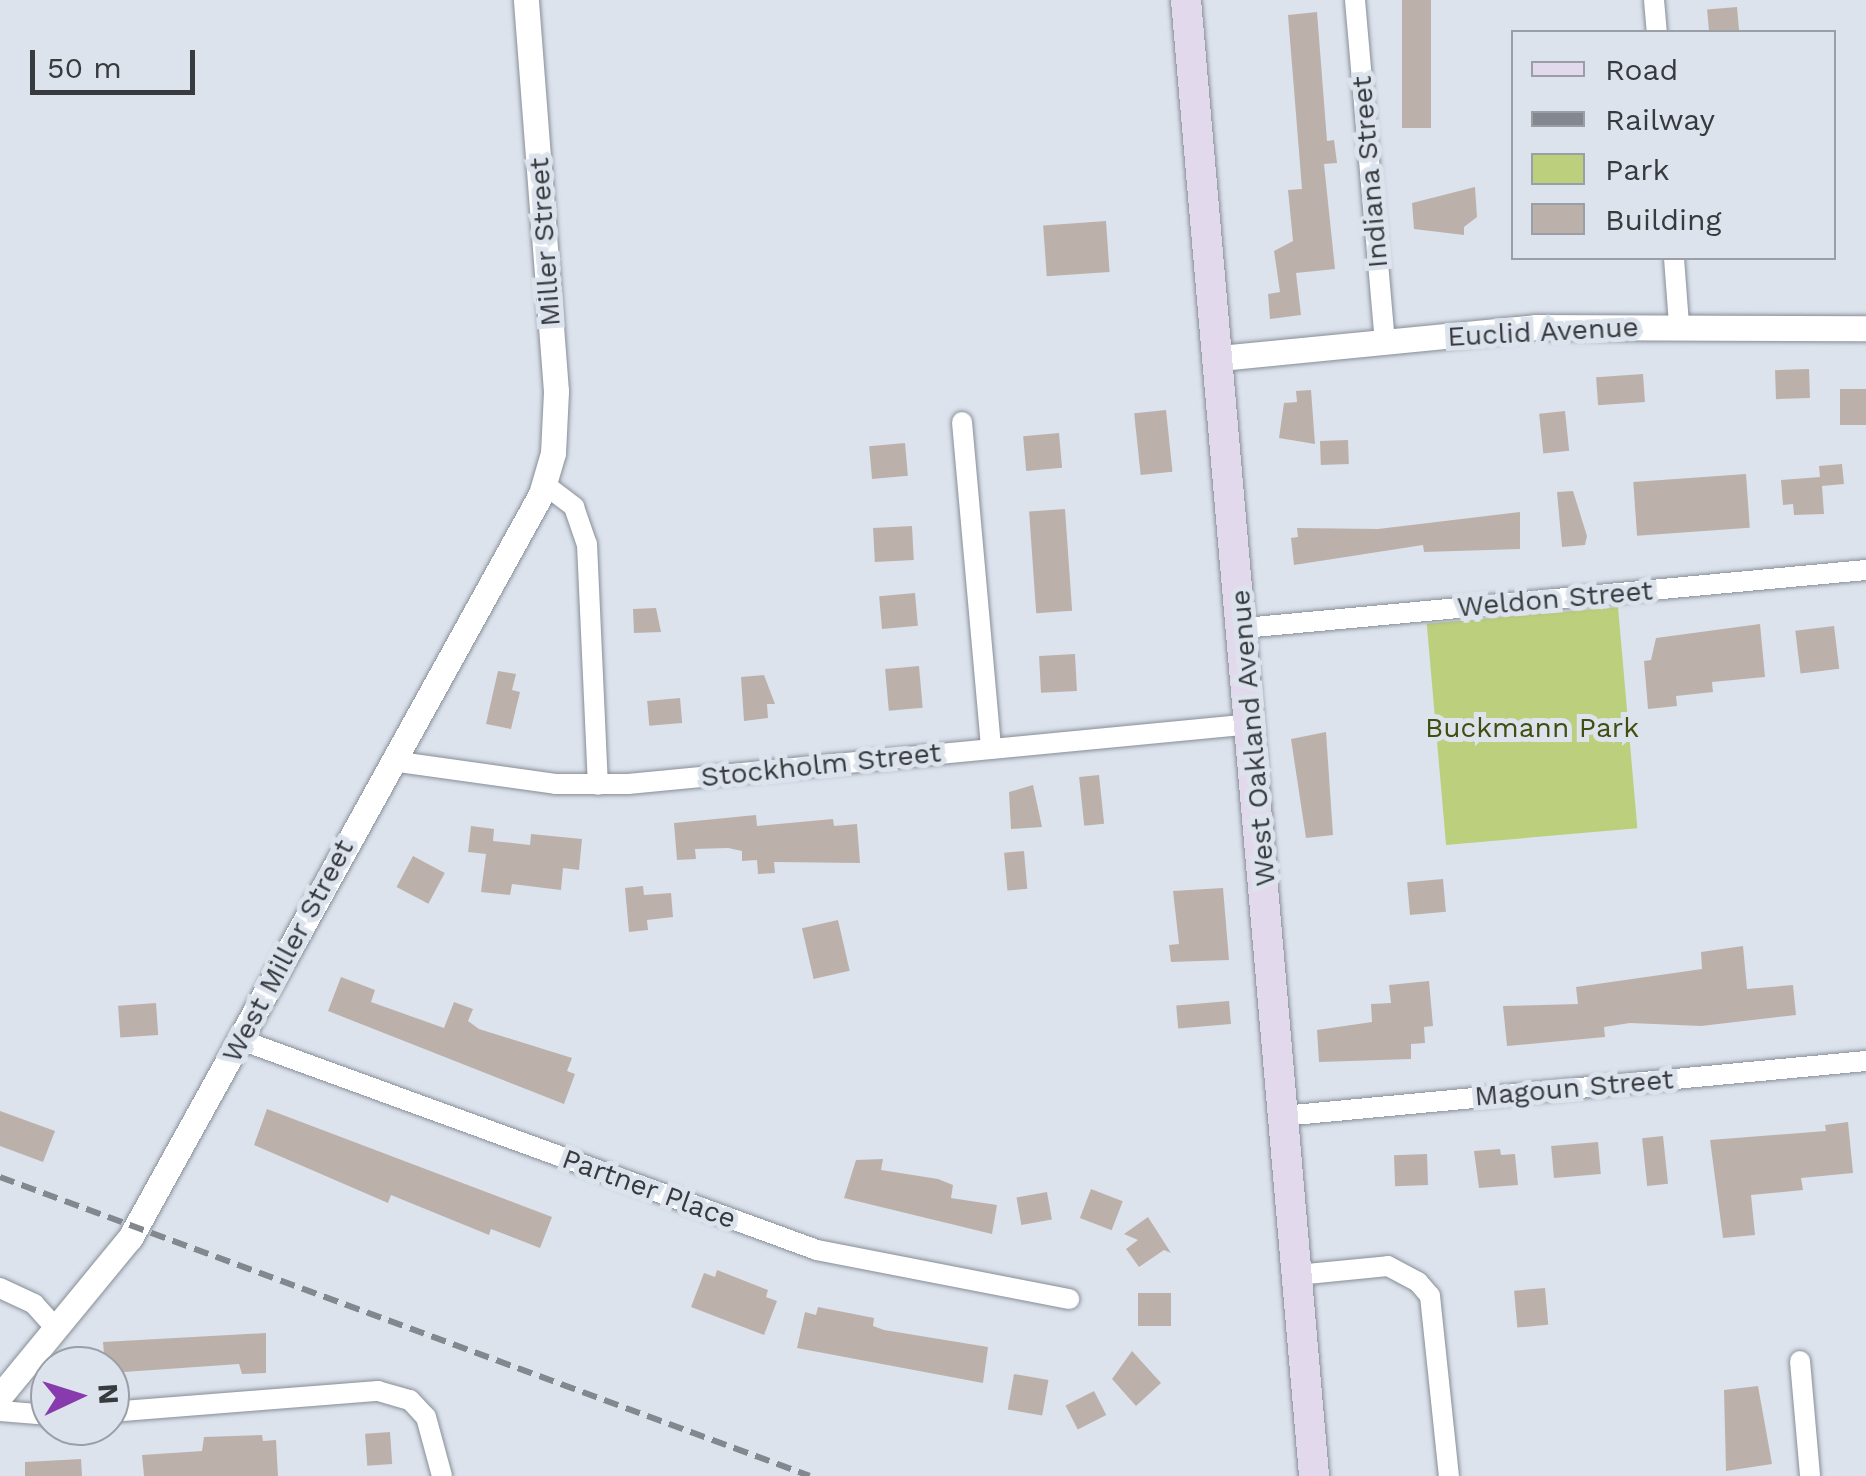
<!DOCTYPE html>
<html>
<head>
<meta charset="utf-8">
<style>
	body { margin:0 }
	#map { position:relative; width:1866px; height:1476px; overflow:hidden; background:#dce3ed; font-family:"Work Sans",sans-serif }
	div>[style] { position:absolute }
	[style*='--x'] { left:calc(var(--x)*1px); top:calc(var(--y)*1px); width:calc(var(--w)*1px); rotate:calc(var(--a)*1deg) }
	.green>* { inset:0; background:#bccf7c; transform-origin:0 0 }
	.building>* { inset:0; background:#bcb1aa; transform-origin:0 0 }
	.roads { filter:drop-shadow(0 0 2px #878e97) drop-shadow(0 0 2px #878e97) }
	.minor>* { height:20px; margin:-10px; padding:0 10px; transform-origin:10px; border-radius:10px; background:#fff }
	.tertiary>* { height:25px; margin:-12.5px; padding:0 12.5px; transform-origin:12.5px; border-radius:12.5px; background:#fff }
	.secondary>* { height:30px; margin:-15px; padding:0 15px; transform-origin:15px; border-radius:15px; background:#e2d9ec }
	.rail>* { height:6px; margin-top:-3px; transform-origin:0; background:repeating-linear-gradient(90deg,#83878e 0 15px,transparent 0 23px) }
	span { translate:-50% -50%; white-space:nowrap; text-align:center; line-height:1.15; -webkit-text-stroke:10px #dce3ed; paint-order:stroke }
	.street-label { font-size:28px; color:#373a3e }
	.park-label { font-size:28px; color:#424d0f }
	.legend { position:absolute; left:1511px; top:30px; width:325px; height:230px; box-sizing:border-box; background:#dce3ed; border:2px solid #9a9fa7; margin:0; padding:12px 18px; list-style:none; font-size:30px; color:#373a3e }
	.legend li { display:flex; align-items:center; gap:20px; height:50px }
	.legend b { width:50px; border:2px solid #9a9fa7 }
	.north { position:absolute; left:30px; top:1346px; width:100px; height:100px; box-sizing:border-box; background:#dce3ed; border:2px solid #9a9fa7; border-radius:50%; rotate:86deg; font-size:28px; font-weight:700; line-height:40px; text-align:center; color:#373a3e }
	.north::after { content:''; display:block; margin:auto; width:35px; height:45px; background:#883bac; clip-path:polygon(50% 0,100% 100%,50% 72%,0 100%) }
	.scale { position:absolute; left:30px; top:50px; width:165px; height:45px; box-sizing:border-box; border:5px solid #373a3e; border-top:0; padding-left:12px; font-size:30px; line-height:35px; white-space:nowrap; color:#373a3e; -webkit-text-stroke:8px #dce3ed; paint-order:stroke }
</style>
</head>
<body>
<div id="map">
	<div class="green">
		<i style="left:1618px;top:607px;width:222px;height:192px;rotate:85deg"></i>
	</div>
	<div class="building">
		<i style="left:1402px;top:0;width:29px;height:128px"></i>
		<i style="left:1737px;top:7px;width:25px;height:30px;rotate:85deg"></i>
		<i style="clip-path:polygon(1317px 12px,1327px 141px,1334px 140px,1337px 163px,1324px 164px,1335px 269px,1296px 273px,1301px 315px,1270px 319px,1268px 294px,1280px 292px,1274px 251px,1293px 241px,1288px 190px,1302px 189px,1288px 15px)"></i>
		<i style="clip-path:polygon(1475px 187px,1477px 217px,1464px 227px,1464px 235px,1414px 229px,1412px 203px)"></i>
		<i style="left:1106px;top:221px;width:51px;height:63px;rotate:86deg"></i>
		<i style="left:1809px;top:369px;width:29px;height:34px;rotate:88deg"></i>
		<i style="left:1643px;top:374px;width:28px;height:47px;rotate:86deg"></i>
		<i style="left:1866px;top:389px;width:36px;height:26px;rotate:90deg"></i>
		<i style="clip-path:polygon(1311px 390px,1315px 444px,1279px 438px,1284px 403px,1297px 402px,1296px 391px)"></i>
		<i style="left:1166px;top:410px;width:62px;height:32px;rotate:84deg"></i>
		<i style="left:1565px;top:411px;width:40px;height:26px;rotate:84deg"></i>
		<i style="left:1059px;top:433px;width:35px;height:36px;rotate:85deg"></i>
		<i style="left:1348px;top:440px;width:24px;height:28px;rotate:88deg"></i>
		<i style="left:905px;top:443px;width:33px;height:36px;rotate:85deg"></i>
		<i style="clip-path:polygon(1842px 464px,1844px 484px,1822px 486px,1824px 514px,1794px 515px,1793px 504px,1783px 505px,1781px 480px,1820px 477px,1819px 466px)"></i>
		<i style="left:1746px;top:474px;width:54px;height:113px;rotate:86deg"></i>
		<i style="clip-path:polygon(1573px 491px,1587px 536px,1585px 545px,1562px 547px,1557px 492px)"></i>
		<i style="left:1065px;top:509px;width:102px;height:36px;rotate:86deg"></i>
		<i style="clip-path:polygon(1520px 512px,1520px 549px,1424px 552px,1423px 545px,1294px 565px,1291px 538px,1298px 537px,1297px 528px,1378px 529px)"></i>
		<i style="left:912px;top:526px;width:34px;height:39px;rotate:87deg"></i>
		<i style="left:915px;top:593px;width:33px;height:36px;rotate:85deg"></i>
		<i style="clip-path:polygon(656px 608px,661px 632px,634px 633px,633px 609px)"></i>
		<i style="clip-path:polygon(1760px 624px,1765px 677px,1712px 682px,1713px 692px,1676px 696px,1677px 706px,1648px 709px,1644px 661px,1651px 660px,1656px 638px)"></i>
		<i style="left:1834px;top:626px;width:43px;height:39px;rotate:83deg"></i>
		<i style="left:1075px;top:654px;width:37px;height:36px;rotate:87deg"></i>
		<i style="left:919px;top:666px;width:42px;height:34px;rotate:85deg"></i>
		<i style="clip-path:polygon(498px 671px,516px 674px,512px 690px,520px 692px,511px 729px,486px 724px)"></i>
		<i style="clip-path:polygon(764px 675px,775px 704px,767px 704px,768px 718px,744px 721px,741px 677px)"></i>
		<i style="left:680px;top:698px;width:25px;height:33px;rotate:85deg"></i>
		<i style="clip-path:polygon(1326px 732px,1333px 835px,1306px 838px,1291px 739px)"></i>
		<i style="left:1099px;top:775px;width:49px;height:20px;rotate:84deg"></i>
		<i style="clip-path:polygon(1033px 785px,1042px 827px,1011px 829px,1009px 792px)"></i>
		<i style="clip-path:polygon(756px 815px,757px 826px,833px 819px,834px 826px,857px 824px,860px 863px,774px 862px,775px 873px,758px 874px,757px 860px,742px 861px,742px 851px,728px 848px,695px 849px,696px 859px,677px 860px,674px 823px)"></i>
		<i style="clip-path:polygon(471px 826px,494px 829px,493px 841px,530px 845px,531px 834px,582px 839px,579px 870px,563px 868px,561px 890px,512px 884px,510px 895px,481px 892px,486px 854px,468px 852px)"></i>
		<i style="left:1024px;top:851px;width:38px;height:20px;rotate:85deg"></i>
		<i style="left:413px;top:856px;width:36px;height:35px;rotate:28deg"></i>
		<i style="left:1443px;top:879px;width:33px;height:36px;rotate:85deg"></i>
		<i style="clip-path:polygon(643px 886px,644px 895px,671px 893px,673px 917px,647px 920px,648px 930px,629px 932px,625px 888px)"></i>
		<i style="clip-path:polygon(1223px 888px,1229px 960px,1171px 962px,1169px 945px,1179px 944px,1173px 891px)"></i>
		<i style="left:838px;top:920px;width:52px;height:37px;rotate:77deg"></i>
		<i style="clip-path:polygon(1743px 946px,1747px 989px,1793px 985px,1796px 1015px,1701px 1026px,1630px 1023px,1604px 1027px,1605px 1037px,1507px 1046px,1503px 1006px,1578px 1004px,1576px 987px,1702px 969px,1701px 952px)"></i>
		<i style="clip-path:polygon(341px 977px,375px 990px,371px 1002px,444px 1028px,454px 1002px,473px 1009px,468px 1021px,479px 1029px,572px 1058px,567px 1071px,575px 1074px,564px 1104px,328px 1011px)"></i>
		<i style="clip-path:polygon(1429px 981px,1433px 1026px,1424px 1027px,1425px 1043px,1411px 1044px,1411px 1059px,1319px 1062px,1317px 1030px,1372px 1022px,1371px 1004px,1391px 1003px,1389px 985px)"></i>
		<i style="left:1229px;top:1001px;width:23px;height:53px;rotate:85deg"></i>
		<i style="left:156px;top:1003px;width:32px;height:38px;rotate:86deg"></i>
		<i style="clip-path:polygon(267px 1109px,552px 1217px,540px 1248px,491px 1229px,489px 1235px,391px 1195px,388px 1203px,254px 1145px)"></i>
		<i style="clip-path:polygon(0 1111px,55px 1131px,43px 1162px,0 1146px)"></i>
		<i style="clip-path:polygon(1848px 1122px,1853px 1173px,1801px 1178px,1803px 1190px,1751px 1195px,1755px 1235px,1723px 1238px,1710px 1140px,1826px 1131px,1825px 1125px)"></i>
		<i style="left:1663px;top:1136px;width:48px;height:21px;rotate:84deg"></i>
		<i style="left:1598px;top:1142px;width:32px;height:47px;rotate:85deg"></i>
		<i style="clip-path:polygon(1500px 1149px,1501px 1155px,1515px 1154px,1518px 1185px,1479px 1188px,1474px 1151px)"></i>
		<i style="left:1427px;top:1154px;width:31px;height:33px;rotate:88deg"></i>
		<i style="clip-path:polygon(883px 1159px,881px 1170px,938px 1179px,953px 1185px,951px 1198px,997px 1205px,992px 1234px,844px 1198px,856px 1160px)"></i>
		<i style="left:1091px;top:1189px;width:34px;height:31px;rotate:21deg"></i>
		<i style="left:1047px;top:1192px;width:28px;height:31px;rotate:80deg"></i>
		<i style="clip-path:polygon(1148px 1217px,1171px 1253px,1164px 1250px,1139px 1267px,1126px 1249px,1138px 1240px,1124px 1234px)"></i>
		<i style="clip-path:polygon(717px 1270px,768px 1290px,766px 1297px,777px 1301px,764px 1335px,691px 1307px,704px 1273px,715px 1277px)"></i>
		<i style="left:1545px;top:1288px;width:37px;height:31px;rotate:85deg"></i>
		<i style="left:1138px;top:1293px;width:33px;height:33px"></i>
		<i style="clip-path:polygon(818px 1307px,874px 1318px,873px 1326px,884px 1330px,988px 1347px,983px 1383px,797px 1348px,805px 1312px,816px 1315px)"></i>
		<i style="clip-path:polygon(266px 1333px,266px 1373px,242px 1374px,239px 1364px,110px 1373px,105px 1366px,103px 1342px)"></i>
		<i style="clip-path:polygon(1132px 1351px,1161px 1383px,1136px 1406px,1112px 1379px)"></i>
		<i style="left:1014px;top:1374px;width:35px;height:36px;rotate:10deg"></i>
		<i style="clip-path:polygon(1758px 1386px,1772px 1464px,1726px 1471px,1724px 1390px)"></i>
		<i style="left:1094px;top:1391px;width:27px;height:32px;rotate:63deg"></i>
		<i style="left:390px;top:1432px;width:32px;height:25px;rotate:86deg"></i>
		<i style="clip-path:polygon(262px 1435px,263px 1441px,276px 1440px,278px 1476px,144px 1476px,142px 1455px,202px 1451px,204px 1437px)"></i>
		<i style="clip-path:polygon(81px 1459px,82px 1476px,25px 1476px,25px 1462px)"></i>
	</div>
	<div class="roads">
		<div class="minor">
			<i style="--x:1355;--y:0;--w:344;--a:85"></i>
			<i style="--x:1654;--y:0;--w:32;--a:85"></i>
			<i style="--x:1674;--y:258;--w:67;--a:85.7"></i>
			<i style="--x:962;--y:422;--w:328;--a:84.9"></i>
			<i style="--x:544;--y:484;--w:38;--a:37"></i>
			<i style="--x:574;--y:507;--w:39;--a:71"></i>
			<i style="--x:587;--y:544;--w:241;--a:87.4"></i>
			<i style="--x:1244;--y:628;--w:625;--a:-5.33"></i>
			<i style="--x:392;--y:761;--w:165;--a:8"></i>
			<i style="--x:555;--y:784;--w:73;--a:0"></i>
			<i style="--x:628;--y:784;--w:627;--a:-5.49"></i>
			<i style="--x:241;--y:1040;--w:613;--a:20.03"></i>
			<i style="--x:817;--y:1250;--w:257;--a:11"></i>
			<i style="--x:1283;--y:1116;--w:586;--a:-5.39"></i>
			<i style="--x:1297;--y:1275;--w:91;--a:-5.6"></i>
			<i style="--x:1388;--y:1266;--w:34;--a:28"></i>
			<i style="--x:1418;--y:1282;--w:18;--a:49"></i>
			<i style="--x:1430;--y:1296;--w:181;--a:84"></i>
			<i style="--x:0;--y:1288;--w:38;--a:25"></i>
			<i style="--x:34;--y:1304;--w:31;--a:48"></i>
			<i style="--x:1800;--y:1361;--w:115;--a:85"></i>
			<i style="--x:0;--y:1411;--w:50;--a:4.6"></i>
			<i style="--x:110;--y:1412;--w:269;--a:-4.5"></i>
			<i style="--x:378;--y:1391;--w:33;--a:16"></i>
			<i style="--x:410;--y:1400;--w:23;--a:47"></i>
			<i style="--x:426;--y:1417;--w:61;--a:74.8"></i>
		</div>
		<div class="tertiary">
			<i style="--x:1220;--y:358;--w:317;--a:-5.6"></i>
			<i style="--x:1535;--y:327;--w:331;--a:0.2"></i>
			<i style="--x:0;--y:1396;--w:205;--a:-50.6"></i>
			<i style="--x:130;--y:1238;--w:850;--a:-61.08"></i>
			<i style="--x:541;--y:494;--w:43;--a:-73.7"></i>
			<i style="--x:553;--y:453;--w:62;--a:-87.2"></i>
			<i style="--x:556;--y:391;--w:392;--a:-94.4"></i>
		</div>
		<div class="secondary">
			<i style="--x:1186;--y:0;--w:1482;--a:85.04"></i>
		</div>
	</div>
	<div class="rail">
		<i style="--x:0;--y:1177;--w:863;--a:20.26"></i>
	</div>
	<div class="street-label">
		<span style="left:1370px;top:172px;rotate:-95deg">Indiana Street</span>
		<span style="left:545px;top:242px;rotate:-94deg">Miller Street</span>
		<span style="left:1543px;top:332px;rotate:-3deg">Euclid Avenue</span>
		<span style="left:1555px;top:599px;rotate:-5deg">Weldon Street</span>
		<span style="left:1253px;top:738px;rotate:-95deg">West Oakland Avenue</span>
		<span style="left:821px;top:765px;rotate:-6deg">Stockholm Street</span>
		<span style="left:288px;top:951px;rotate:-62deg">West Miller Street</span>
		<span style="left:1574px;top:1088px;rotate:-5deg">Magoun Street</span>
		<span style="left:649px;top:1189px;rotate:20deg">Partner Place</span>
	</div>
	<div class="park-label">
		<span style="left:1532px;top:728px">Buckmann Park</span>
	</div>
	<ul class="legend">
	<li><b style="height:12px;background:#e2d9ec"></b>Road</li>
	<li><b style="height:12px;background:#83878e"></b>Railway</li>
	<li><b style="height:28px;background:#bccf7c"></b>Park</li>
	<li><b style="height:28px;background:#bcb1aa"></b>Building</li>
	</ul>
	<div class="north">N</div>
	<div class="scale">50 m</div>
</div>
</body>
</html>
